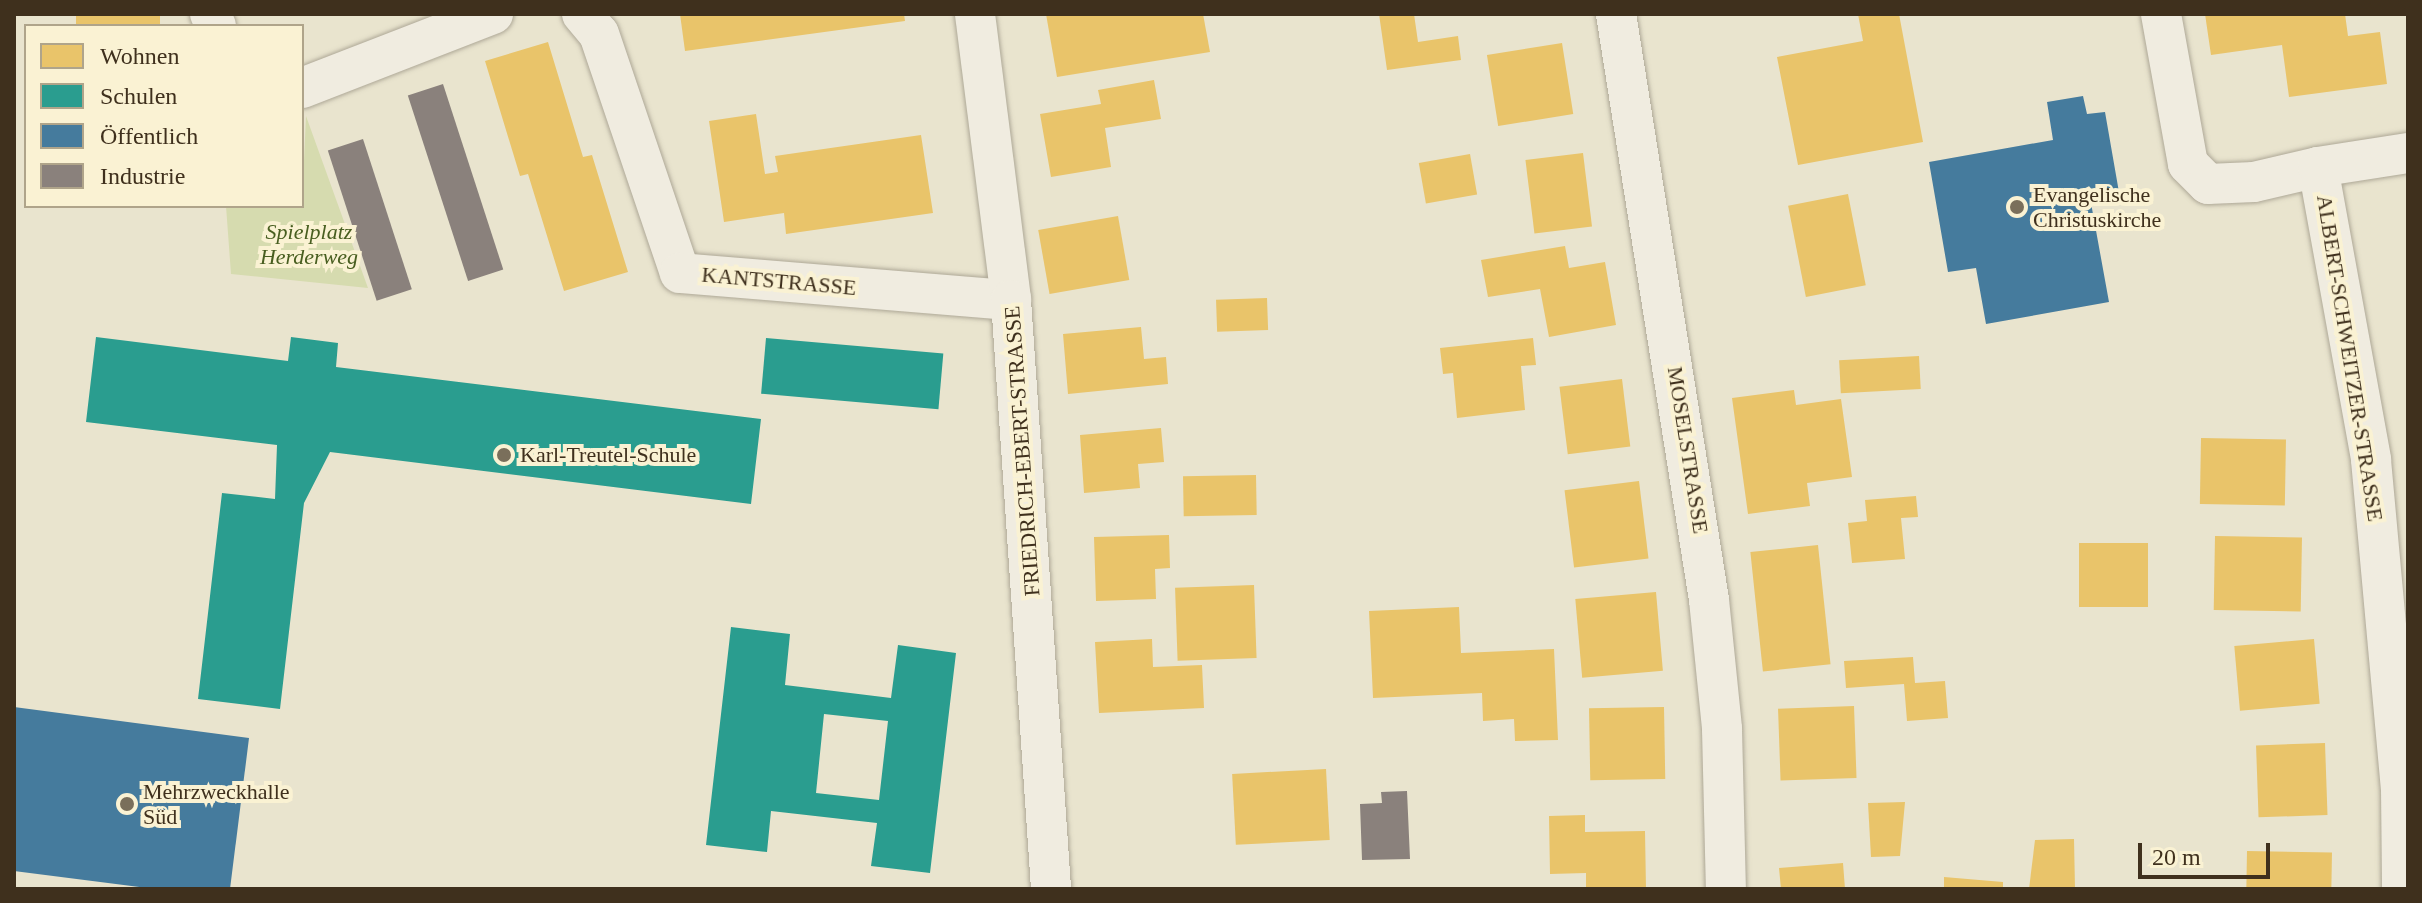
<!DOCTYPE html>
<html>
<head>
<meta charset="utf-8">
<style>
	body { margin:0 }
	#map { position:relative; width:2422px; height:903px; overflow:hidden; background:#e9e4ce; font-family:"Times New Roman",serif }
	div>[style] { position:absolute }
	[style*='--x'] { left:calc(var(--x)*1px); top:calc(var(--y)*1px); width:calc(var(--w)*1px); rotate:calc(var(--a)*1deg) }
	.green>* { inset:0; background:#d6dbaf }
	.homes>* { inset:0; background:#e9c46a; transform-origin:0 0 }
	.schools>* { inset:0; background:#2a9d8f; transform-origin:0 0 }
	.public>* { inset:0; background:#457b9d }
	.industry>* { inset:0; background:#8a817c; transform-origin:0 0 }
	.roads { filter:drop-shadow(0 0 2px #aea897) drop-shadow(0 0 2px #aea897) }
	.minor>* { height:40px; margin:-20px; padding:0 20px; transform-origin:20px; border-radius:20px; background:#f0ece0 }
	.dots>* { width:22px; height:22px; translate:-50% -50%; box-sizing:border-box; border:4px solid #faf2d3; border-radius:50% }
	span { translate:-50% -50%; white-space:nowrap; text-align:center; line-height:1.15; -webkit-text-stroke:8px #faf2d3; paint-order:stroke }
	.poi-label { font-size:22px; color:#3f301d }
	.left { translate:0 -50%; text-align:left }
	.park-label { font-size:22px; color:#485e20; font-style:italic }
	.street-label { font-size:22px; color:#3f301d }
	.frame { position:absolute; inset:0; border:16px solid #3f301d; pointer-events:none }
	.legend { position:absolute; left:24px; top:24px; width:280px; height:184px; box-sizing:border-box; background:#faf2d3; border:2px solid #afa48a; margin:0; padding:10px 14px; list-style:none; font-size:24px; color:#3f301d }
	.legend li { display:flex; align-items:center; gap:16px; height:40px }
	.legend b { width:40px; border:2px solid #afa48a }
	.scale { position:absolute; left:2138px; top:843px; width:132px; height:36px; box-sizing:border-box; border:4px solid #3f301d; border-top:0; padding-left:10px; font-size:24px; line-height:28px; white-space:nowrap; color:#3f301d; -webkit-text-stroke:6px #faf2d3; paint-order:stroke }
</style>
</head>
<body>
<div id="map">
	<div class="green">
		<i style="clip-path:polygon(306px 116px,368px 288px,231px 274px,226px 206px,302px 206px)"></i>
	</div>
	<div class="homes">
		<i style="left:76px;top:14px;width:84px;height:13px"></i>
		<i style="clip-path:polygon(680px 14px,904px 14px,905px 21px,685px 51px)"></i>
		<i style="clip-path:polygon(1046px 14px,1203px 14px,1210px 52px,1057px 77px)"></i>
		<i style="clip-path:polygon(1379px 14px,1414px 14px,1418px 42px,1458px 36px,1461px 60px,1387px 70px)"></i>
		<i style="clip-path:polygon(1858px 14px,1899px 14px,1923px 142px,1798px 165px,1777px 57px,1863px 41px)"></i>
		<i style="clip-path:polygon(2205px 14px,2345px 14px,2348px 36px,2380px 32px,2387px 84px,2289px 97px,2282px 45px,2211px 55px)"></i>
		<i style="clip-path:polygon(548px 42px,583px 157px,592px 155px,628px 272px,564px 291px,528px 174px,520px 176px,485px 61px)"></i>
		<i style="left:1562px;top:43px;width:72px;height:76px;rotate:81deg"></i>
		<i style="clip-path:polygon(1154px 80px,1161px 119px,1105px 128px,1111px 167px,1051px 177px,1040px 114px,1101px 104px,1098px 90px)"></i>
		<i style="clip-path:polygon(756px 114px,765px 174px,778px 172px,775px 156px,921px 135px,933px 213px,786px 234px,784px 213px,724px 222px,709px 121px)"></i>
		<i style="left:1583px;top:153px;width:74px;height:58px;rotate:83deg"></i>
		<i style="left:1470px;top:154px;width:41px;height:52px;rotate:80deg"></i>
		<i style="left:1848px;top:194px;width:93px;height:61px;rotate:79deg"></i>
		<i style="left:1118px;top:216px;width:65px;height:81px;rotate:80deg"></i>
		<i style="clip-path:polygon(1565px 246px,1569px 268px,1605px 262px,1616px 325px,1549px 337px,1540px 289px,1488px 297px,1481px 260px)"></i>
		<i style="left:1267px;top:298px;width:32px;height:51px;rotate:88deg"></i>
		<i style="clip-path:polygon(1141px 327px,1144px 359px,1166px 357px,1168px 384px,1068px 394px,1063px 334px)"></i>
		<i style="clip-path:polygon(1533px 338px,1536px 365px,1521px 366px,1525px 410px,1457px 418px,1453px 373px,1443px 374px,1440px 348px)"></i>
		<i style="left:1919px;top:356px;width:33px;height:80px;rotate:87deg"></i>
		<i style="left:1622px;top:379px;width:68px;height:63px;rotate:83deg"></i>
		<i style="clip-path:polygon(1794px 390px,1796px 405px,1841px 399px,1852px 477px,1807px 483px,1810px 506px,1748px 514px,1732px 398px)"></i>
		<i style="clip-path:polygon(1161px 428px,1164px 462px,1138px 464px,1140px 488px,1084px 493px,1080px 435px)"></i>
		<i style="left:2201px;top:438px;width:85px;height:66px;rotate:1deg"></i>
		<i style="left:1256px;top:475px;width:40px;height:73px;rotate:89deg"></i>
		<i style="left:1639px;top:481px;width:78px;height:75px;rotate:83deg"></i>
		<i style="clip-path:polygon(1916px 496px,1918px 517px,1901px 518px,1905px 559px,1852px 563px,1848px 523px,1867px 521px,1865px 500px)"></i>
		<i style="clip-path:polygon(1169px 535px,1170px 568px,1155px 569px,1156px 599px,1096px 601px,1094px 537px)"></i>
		<i style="left:2215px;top:536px;width:87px;height:74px;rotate:1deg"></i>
		<i style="left:2079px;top:543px;width:69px;height:64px"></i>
		<i style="left:1818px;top:545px;width:120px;height:68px;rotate:84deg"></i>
		<i style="left:1254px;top:585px;width:73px;height:79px;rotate:88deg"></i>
		<i style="left:1656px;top:592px;width:79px;height:81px;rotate:85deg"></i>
		<i style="clip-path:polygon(1459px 607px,1461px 653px,1554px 649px,1558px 740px,1515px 741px,1514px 719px,1483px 721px,1482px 693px,1373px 698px,1369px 611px)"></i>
		<i style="clip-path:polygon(1152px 639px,1153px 667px,1202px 665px,1204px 708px,1099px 713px,1095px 642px)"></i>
		<i style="left:2314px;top:639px;width:65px;height:80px;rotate:85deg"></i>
		<i style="clip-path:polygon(1913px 657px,1915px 683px,1945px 681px,1948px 718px,1907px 721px,1904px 684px,1846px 688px,1844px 661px)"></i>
		<i style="left:1854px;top:706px;width:72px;height:76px;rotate:88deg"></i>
		<i style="left:1664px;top:707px;width:72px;height:75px;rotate:89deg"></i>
		<i style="left:2325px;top:743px;width:72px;height:69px;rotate:88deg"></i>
		<i style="left:1326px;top:769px;width:71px;height:94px;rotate:87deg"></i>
		<i style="clip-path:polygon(1905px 802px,1900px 856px,1871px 857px,1868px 803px)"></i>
		<i style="clip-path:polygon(1585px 815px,1585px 832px,1645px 831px,1646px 889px,1586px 889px,1586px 873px,1550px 874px,1549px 816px)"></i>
		<i style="clip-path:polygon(2074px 839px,2075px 889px,2029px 889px,2035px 840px)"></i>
		<i style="left:2247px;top:851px;width:85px;height:38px;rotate:1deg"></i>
		<i style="clip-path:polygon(1843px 863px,1845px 889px,1781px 889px,1779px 868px)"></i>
		<i style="clip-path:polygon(1944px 877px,2003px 882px,2003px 889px,1944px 889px)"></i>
	</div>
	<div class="schools">
		<i style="clip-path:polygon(96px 337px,288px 361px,291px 337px,338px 343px,336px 367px,761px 419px,751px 504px,330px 452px,304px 503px,280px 709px,198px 699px,222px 493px,275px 499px,277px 445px,86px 422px)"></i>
		<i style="left:766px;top:338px;width:178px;height:56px;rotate:5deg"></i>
		<i style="clip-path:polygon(evenodd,731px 627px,790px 634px,785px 685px,891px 698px,898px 645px,956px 653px,930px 873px,871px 866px,877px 823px,771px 811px,767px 852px,706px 845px,731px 627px,824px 714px,888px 721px,879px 800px,816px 793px,824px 714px)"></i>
	</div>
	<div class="public">
		<i style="clip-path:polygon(2083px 96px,2087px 114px,2105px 112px,2120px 198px,2091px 203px,2109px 302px,1986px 324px,1976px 268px,1948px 272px,1929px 162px,2053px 140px,2047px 102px)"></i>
		<i style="clip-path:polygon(14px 707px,249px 738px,230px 889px,155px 889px,14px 871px)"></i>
	</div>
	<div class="industry">
		<i style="left:443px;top:84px;width:195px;height:37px;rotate:72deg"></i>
		<i style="left:363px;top:139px;width:158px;height:37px;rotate:72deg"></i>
		<i style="clip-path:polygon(1407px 791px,1410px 859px,1362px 860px,1360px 804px,1382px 803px,1381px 792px)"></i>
	</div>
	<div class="roads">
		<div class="minor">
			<i style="--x:210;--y:14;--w:13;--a:63"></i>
			<i style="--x:582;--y:14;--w:26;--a:50"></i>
			<i style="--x:599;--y:34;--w:252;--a:71.3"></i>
			<i style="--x:680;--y:273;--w:332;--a:4.7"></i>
			<i style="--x:975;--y:14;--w:288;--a:82.8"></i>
			<i style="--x:1011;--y:300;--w:590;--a:86.11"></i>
			<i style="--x:1616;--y:14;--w:593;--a:80.98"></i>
			<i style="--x:1709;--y:600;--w:130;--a:84.2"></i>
			<i style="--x:1722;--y:729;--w:160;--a:88.6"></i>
			<i style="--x:2161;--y:14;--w:152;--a:79.8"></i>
			<i style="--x:2188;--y:164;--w:28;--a:45"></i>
			<i style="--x:2208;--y:184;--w:46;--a:-2.5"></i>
			<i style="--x:2254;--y:182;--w:66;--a:-13.2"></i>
			<i style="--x:2318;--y:167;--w:298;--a:79.7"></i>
			<i style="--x:2371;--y:460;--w:329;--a:84.8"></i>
			<i style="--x:2401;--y:788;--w:101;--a:89.4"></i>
			<i style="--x:302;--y:88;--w:205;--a:-21.2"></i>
			<i style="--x:2318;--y:167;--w:91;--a:-8.8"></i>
		</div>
	</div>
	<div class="dots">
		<i style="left:2017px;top:207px;background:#7a6f5b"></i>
		<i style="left:504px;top:455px;background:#7a6f5b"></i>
		<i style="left:127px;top:804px;background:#7a6f5b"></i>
	</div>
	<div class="poi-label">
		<span class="left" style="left:2033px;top:207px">Evangelische<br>Christuskirche</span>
		<span class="left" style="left:520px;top:455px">Karl-Treutel-Schule</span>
		<span class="left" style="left:143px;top:804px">Mehrzweckhalle<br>Süd</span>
	</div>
	<div class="park-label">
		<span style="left:309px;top:244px">Spielplatz<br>Herderweg</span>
	</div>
	<div class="street-label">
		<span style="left:779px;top:281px;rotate:5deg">KANTSTRASSE</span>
		<span style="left:2350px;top:358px;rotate:81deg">ALBERT-SCHWEITZER-STRASSE</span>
		<span style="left:1688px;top:450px;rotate:81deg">MOSELSTRASSE</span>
		<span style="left:1022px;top:451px;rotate:-94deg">FRIEDRICH-EBERT-STRASSE</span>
	</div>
	<div class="frame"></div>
	<ul class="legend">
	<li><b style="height:22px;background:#e9c46a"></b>Wohnen</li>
	<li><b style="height:22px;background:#2a9d8f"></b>Schulen</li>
	<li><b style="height:22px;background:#457b9d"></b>Öffentlich</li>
	<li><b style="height:22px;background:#8a817c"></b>Industrie</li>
	</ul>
	<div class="scale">20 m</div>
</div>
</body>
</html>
